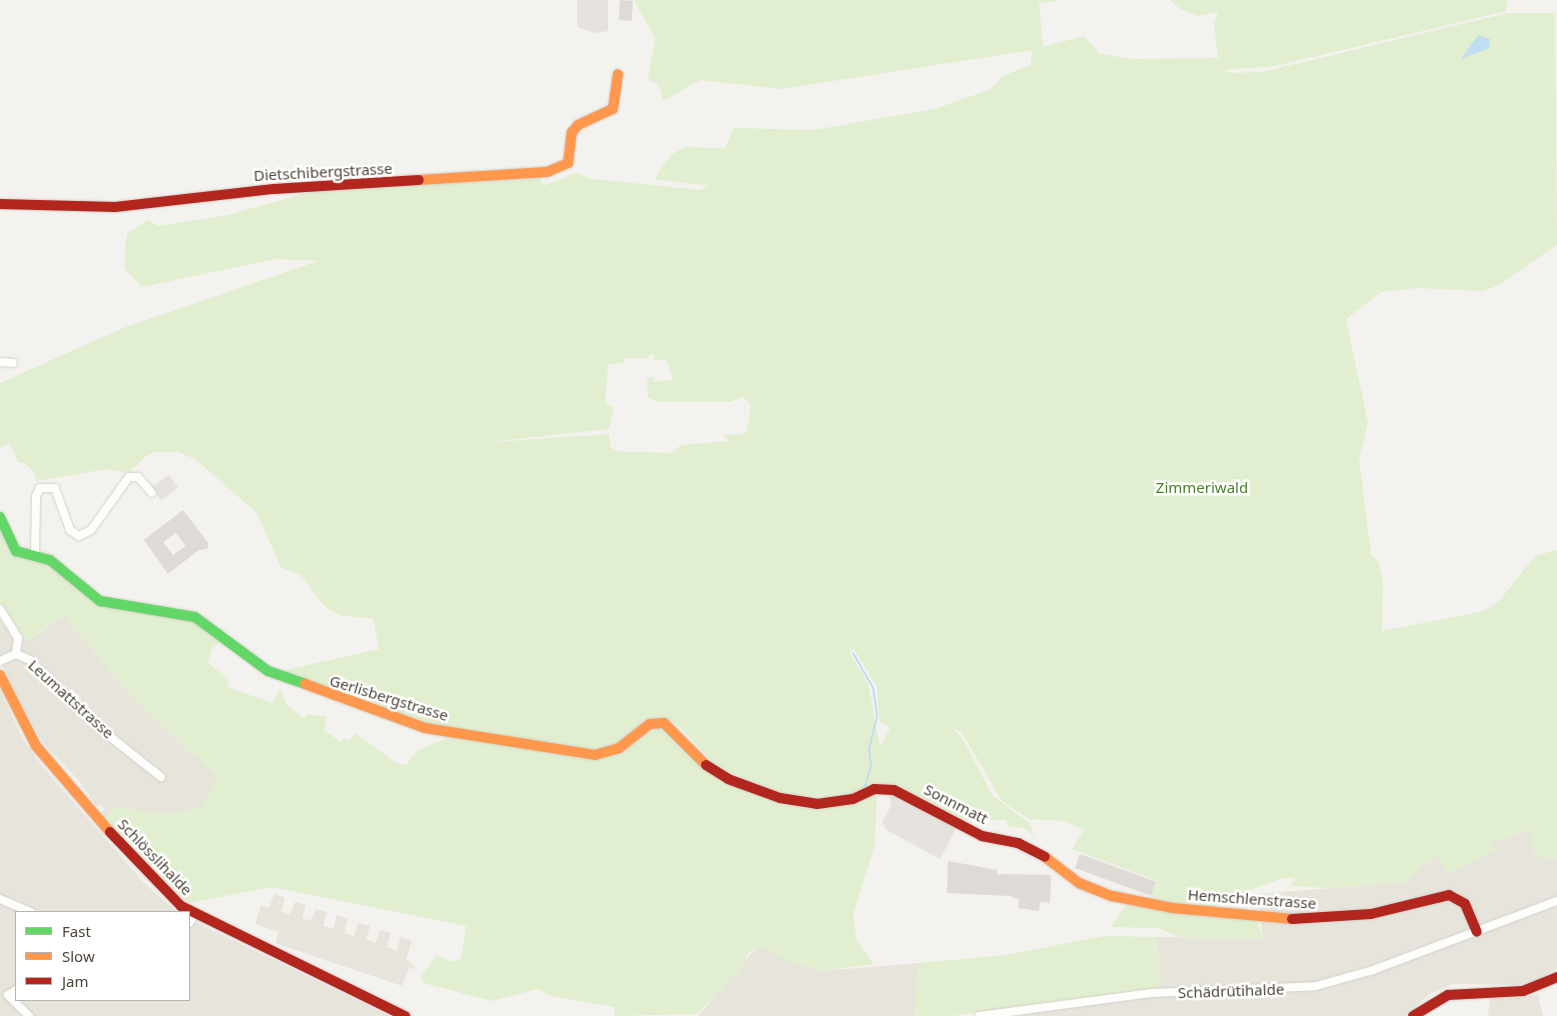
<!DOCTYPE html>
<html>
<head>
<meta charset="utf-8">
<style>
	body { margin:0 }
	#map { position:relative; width:1557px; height:1016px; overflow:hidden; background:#f4f2ee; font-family:"Noto Sans",sans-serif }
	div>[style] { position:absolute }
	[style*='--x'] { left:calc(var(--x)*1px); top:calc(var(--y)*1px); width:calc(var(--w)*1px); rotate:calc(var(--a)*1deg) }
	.residential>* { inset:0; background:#e7e4dc }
	.green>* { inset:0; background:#e1eecf }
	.parking>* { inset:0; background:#e6e3df; transform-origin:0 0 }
	.water>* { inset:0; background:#c0ddf1 }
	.stream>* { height:2px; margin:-1px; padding:0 1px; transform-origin:1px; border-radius:1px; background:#c0ddf1 }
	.building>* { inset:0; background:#dedbd6; transform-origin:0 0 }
	.roads { filter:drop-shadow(0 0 1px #d2d0cb) drop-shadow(0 0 1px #d2d0cb) }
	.street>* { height:8px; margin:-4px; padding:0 4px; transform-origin:4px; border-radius:4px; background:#fdfdfc }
	.fast>* { height:10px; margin:-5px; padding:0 5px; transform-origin:5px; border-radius:5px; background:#63d668 }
	.slow>* { height:10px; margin:-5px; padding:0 5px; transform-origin:5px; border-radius:5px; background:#ff974d }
	.jam>* { height:10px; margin:-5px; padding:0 5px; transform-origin:5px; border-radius:5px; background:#b3261e }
	span { translate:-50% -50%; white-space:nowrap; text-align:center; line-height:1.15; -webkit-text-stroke:5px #fff; paint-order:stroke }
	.street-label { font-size:15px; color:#4b4439 }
	.park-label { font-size:15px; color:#4a7f2a }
	.legend { position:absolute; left:15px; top:911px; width:175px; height:90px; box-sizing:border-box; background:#fff; border:1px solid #b7b4b0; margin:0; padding:6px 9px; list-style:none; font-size:15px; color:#4b4439 }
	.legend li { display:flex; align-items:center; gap:10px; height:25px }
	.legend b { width:25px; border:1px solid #b7b4b0 }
</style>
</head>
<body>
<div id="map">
	<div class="residential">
		<i style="clip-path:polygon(0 612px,21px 639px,30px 639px,64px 616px,136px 701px,217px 776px,203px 807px,166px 815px,113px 808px,106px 820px,100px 813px,104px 810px,101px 805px,96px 806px,81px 783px,43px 743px,19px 701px,0 660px)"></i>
		<i style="clip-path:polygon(0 690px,23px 739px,41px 765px,144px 883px,177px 912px,16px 912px,16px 1000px,189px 1000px,189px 919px,389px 1016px,0 1016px)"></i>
		<i style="clip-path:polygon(1530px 829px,1535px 856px,1557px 859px,1557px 968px,1541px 979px,1518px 985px,1453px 984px,1431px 993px,1405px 1016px,992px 1016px,1134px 1000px,1161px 990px,1157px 937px,1263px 938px,1257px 894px,1405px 882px,1435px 855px,1494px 850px,1490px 844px)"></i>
		<i style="clip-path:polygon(274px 894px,285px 898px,281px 911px,290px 915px,295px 902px,306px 905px,302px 918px,311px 921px,316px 909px,327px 912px,323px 926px,333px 929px,337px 915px,348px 919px,344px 933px,354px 936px,358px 923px,370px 926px,366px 939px,375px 943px,380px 930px,391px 933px,387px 947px,396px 951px,401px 937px,412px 941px,406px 959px,418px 970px,409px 967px,402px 986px,275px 943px,279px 932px,255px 924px,261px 905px,269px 908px)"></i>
		<i style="clip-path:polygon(755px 949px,770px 949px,786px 960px,821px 971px,919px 963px,914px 1016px,698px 1016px)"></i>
		<i style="clip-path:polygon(1538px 995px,1543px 1016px,1488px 1016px,1490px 999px)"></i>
	</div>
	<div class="green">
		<i style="clip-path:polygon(evenodd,634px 0,1063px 0,1039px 3px,1043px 47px,1084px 36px,1100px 54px,1133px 59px,1218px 58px,1214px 24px,1218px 12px,1198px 16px,1179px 8px,1170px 0,1508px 0,1506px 11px,1275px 66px,1224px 70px,1231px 73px,1262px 72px,1508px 13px,1555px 13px,1557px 245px,1499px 285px,1483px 291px,1417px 288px,1381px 292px,1346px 319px,1368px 423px,1359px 458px,1371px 554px,1378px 562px,1383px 581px,1382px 631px,1484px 611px,1499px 601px,1535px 556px,1557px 550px,1557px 859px,1535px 856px,1529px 829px,1490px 844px,1494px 850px,1448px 873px,1435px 855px,1405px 882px,1327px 888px,1291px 886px,1295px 878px,1284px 878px,1227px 898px,1215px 907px,1149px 901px,1157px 881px,1072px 849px,1084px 830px,1064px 821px,1029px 819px,1002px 801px,962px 733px,949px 725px,963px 739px,992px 795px,1029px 823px,1034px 836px,1024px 828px,1008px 826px,1006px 820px,961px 819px,894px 786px,848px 799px,812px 800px,841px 787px,810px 799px,784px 795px,718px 768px,681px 728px,667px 719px,601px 752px,447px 731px,277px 672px,379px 649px,373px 618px,342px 616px,325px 607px,300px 574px,281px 568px,257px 513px,195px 459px,178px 452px,156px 452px,146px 456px,128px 473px,107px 469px,36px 481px,34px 473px,25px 463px,19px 463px,9px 443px,0 448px,0 383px,123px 328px,318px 261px,276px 259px,141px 287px,125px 269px,125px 249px,127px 234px,147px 220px,158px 226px,228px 215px,313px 191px,539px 177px,543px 186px,576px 173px,592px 179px,701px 190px,711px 182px,703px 185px,654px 179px,670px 156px,684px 147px,725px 148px,734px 128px,814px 130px,934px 109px,989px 90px,1003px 76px,1030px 65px,1033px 50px,781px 89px,700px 80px,663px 101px,659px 86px,648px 79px,655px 38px,634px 0,649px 354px,654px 354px,654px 360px,667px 360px,673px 380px,654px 382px,654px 377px,647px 378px,648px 397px,657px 402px,730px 402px,743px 397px,751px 405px,747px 431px,744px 434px,723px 435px,729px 441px,681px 445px,671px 453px,615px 451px,610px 446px,609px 434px,479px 443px,609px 429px,614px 408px,605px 402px,608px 365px,624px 362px,625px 358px,648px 358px,649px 354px,634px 0,853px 648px,877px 687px,879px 721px,890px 728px,880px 747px,868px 683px,850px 654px,853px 648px)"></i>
		<i style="clip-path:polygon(0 523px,11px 548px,45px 560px,84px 592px,189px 617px,220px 641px,212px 648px,208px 663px,228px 679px,227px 686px,233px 689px,272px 703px,280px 689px,287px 705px,304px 718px,307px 714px,327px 717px,324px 730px,341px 742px,345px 738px,349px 741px,355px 733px,398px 764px,406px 765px,418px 750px,453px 736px,595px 758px,657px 725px,671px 729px,725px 780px,809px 806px,877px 792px,875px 844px,853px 915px,857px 941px,874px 964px,821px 971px,786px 960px,770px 949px,755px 949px,747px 954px,742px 968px,697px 1014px,615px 1016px,614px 1007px,551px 996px,538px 989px,492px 1001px,423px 983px,421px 976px,437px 955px,452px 962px,461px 959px,466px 926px,272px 887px,188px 903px,157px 877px,106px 820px,116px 806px,166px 815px,202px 807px,217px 776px,136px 701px,64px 616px,29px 639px,21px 639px,0 603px)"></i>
		<i style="clip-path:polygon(1127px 905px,1257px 920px,1263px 938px,1179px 937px,1158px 928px,1110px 927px)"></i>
		<i style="clip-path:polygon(1104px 936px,1157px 937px,1161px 990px,952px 1016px,914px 1016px,919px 963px,1006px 955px)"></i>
	</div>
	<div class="parking">
		<i style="clip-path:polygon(577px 0,608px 0,608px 31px,594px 33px,577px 27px)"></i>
		<i style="left:169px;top:475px;width:16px;height:21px;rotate:55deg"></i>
		<i style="clip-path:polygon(888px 793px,957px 827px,940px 859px,886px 830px,882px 821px,891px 806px)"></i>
	</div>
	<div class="water">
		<i style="clip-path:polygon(1478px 35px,1490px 39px,1489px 48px,1461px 59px)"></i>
	</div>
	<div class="stream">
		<i style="--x:853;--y:653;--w:39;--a:60"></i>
		<i style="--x:873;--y:687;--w:30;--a:82"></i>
		<i style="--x:877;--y:717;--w:32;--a:104"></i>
		<i style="--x:869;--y:748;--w:19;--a:84"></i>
		<i style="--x:871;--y:767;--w:20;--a:108"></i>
	</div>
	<div class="building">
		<i style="left:620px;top:0;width:13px;height:20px;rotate:4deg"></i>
		<i style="clip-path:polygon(evenodd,183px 510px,209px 544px,207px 549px,199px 550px,168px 574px,144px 540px,183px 510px,176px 533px,186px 546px,173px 555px,163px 542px,176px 533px)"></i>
		<i style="left:1080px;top:854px;width:81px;height:15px;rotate:20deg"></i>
		<i style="clip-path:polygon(948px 861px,997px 870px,997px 874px,1051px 875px,1050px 903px,1040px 902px,1039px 911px,1018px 908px,1019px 900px,1010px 896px,947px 893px)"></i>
	</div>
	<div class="roads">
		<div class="street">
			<i style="--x:0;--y:362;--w:13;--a:4"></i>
			<i style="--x:35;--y:555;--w:59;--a:-89"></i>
			<i style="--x:36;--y:496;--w:9;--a:-63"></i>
			<i style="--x:40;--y:488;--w:15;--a:0"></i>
			<i style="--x:55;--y:488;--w:45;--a:70.3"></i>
			<i style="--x:70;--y:530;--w:11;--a:34"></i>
			<i style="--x:79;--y:536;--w:13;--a:-27"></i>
			<i style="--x:91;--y:530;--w:65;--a:-54.4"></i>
			<i style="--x:129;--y:477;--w:9;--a:0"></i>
			<i style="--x:138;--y:477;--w:21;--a:49"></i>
			<i style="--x:0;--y:609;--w:34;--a:58"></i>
			<i style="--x:18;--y:638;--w:16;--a:97"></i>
			<i style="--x:0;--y:661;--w:17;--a:-24"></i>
			<i style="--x:16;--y:654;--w:15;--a:23"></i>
			<i style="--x:30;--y:660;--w:89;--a:45"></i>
			<i style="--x:93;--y:723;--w:87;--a:38.5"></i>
			<i style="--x:0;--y:899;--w:33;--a:23"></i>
			<i style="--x:189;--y:923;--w:10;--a:-53"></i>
			<i style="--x:16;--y:990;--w:9;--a:148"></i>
			<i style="--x:8;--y:995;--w:30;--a:45"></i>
			<i style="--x:979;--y:1016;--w:175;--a:-7.6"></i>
			<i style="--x:1152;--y:993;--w:164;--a:-2.4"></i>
			<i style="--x:1316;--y:986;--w:59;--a:-15.7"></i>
			<i style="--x:1373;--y:970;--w:197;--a:-20.6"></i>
		</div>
		<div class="fast">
			<i style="--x:0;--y:517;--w:38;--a:65"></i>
			<i style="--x:16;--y:551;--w:35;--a:15"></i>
			<i style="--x:50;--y:560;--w:65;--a:39.4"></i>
			<i style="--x:100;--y:601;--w:96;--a:9.6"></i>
			<i style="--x:195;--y:617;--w:91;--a:36.5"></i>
			<i style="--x:268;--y:671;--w:39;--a:19"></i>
		</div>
		<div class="slow">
			<i style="--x:419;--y:180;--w:128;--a:-3.6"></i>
			<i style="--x:547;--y:172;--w:23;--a:-23"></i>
			<i style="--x:568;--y:163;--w:31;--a:-83"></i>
			<i style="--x:572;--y:132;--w:9;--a:-49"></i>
			<i style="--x:578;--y:125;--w:38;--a:-25"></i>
			<i style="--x:613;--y:109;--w:35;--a:-82"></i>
			<i style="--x:0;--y:675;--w:80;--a:63.1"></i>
			<i style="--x:36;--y:746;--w:113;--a:49.3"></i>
			<i style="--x:305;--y:684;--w:128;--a:20.1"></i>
			<i style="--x:425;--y:728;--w:172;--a:9"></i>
			<i style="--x:595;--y:755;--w:25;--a:-16"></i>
			<i style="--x:619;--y:748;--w:39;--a:-38"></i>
			<i style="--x:650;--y:724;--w:14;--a:-4"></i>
			<i style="--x:664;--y:723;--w:59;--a:45"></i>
			<i style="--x:1045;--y:857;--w:43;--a:37.4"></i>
			<i style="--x:1079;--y:883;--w:35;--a:22"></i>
			<i style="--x:1112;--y:896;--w:61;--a:11.3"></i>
			<i style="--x:1172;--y:908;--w:121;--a:5.2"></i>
		</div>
		<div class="jam">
			<i style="--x:0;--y:204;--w:115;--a:1.5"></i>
			<i style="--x:115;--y:207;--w:160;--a:-6.5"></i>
			<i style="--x:274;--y:189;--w:145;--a:-3.6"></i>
			<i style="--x:706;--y:765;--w:26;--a:32"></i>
			<i style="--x:728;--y:779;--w:55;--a:20.1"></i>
			<i style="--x:780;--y:798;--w:37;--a:9"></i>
			<i style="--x:817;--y:804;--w:36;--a:-8"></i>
			<i style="--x:853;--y:799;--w:23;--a:-25"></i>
			<i style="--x:874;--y:789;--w:20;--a:3"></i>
			<i style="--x:894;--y:790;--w:99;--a:27.6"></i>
			<i style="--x:982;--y:836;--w:37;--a:11"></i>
			<i style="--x:1018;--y:843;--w:30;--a:27"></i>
			<i style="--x:110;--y:832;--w:103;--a:46.2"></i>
			<i style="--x:181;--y:906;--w:250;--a:26.2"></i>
			<i style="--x:1292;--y:919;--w:79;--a:-3.6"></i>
			<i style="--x:1371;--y:914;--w:80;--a:-13.7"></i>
			<i style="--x:1449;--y:895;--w:18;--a:29"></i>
			<i style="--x:1465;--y:904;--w:30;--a:67"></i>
			<i style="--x:1413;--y:1016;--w:41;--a:-31"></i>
			<i style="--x:1448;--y:995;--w:75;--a:-3.1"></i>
			<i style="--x:1523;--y:991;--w:37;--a:-22"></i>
		</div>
	</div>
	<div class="street-label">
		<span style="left:323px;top:172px;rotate:-3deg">Dietschibergstrasse</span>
		<span style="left:389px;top:698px;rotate:17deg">Gerlisbergstrasse</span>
		<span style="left:71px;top:699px;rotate:42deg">Leumattstrasse</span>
		<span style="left:956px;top:804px;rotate:27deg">Sonnmatt</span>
		<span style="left:155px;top:857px;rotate:46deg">Schlösslihalde</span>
		<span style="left:1252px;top:899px;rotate:4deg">Hemschlenstrasse</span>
		<span style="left:1231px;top:991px;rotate:-2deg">Schädrütihalde</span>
	</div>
	<div class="park-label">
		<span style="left:1202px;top:488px">Zimmeriwald</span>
	</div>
	<ul class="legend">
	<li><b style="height:6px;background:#63d668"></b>Fast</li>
	<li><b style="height:6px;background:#ff974d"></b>Slow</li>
	<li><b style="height:6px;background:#b3261e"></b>Jam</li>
	</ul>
</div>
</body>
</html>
